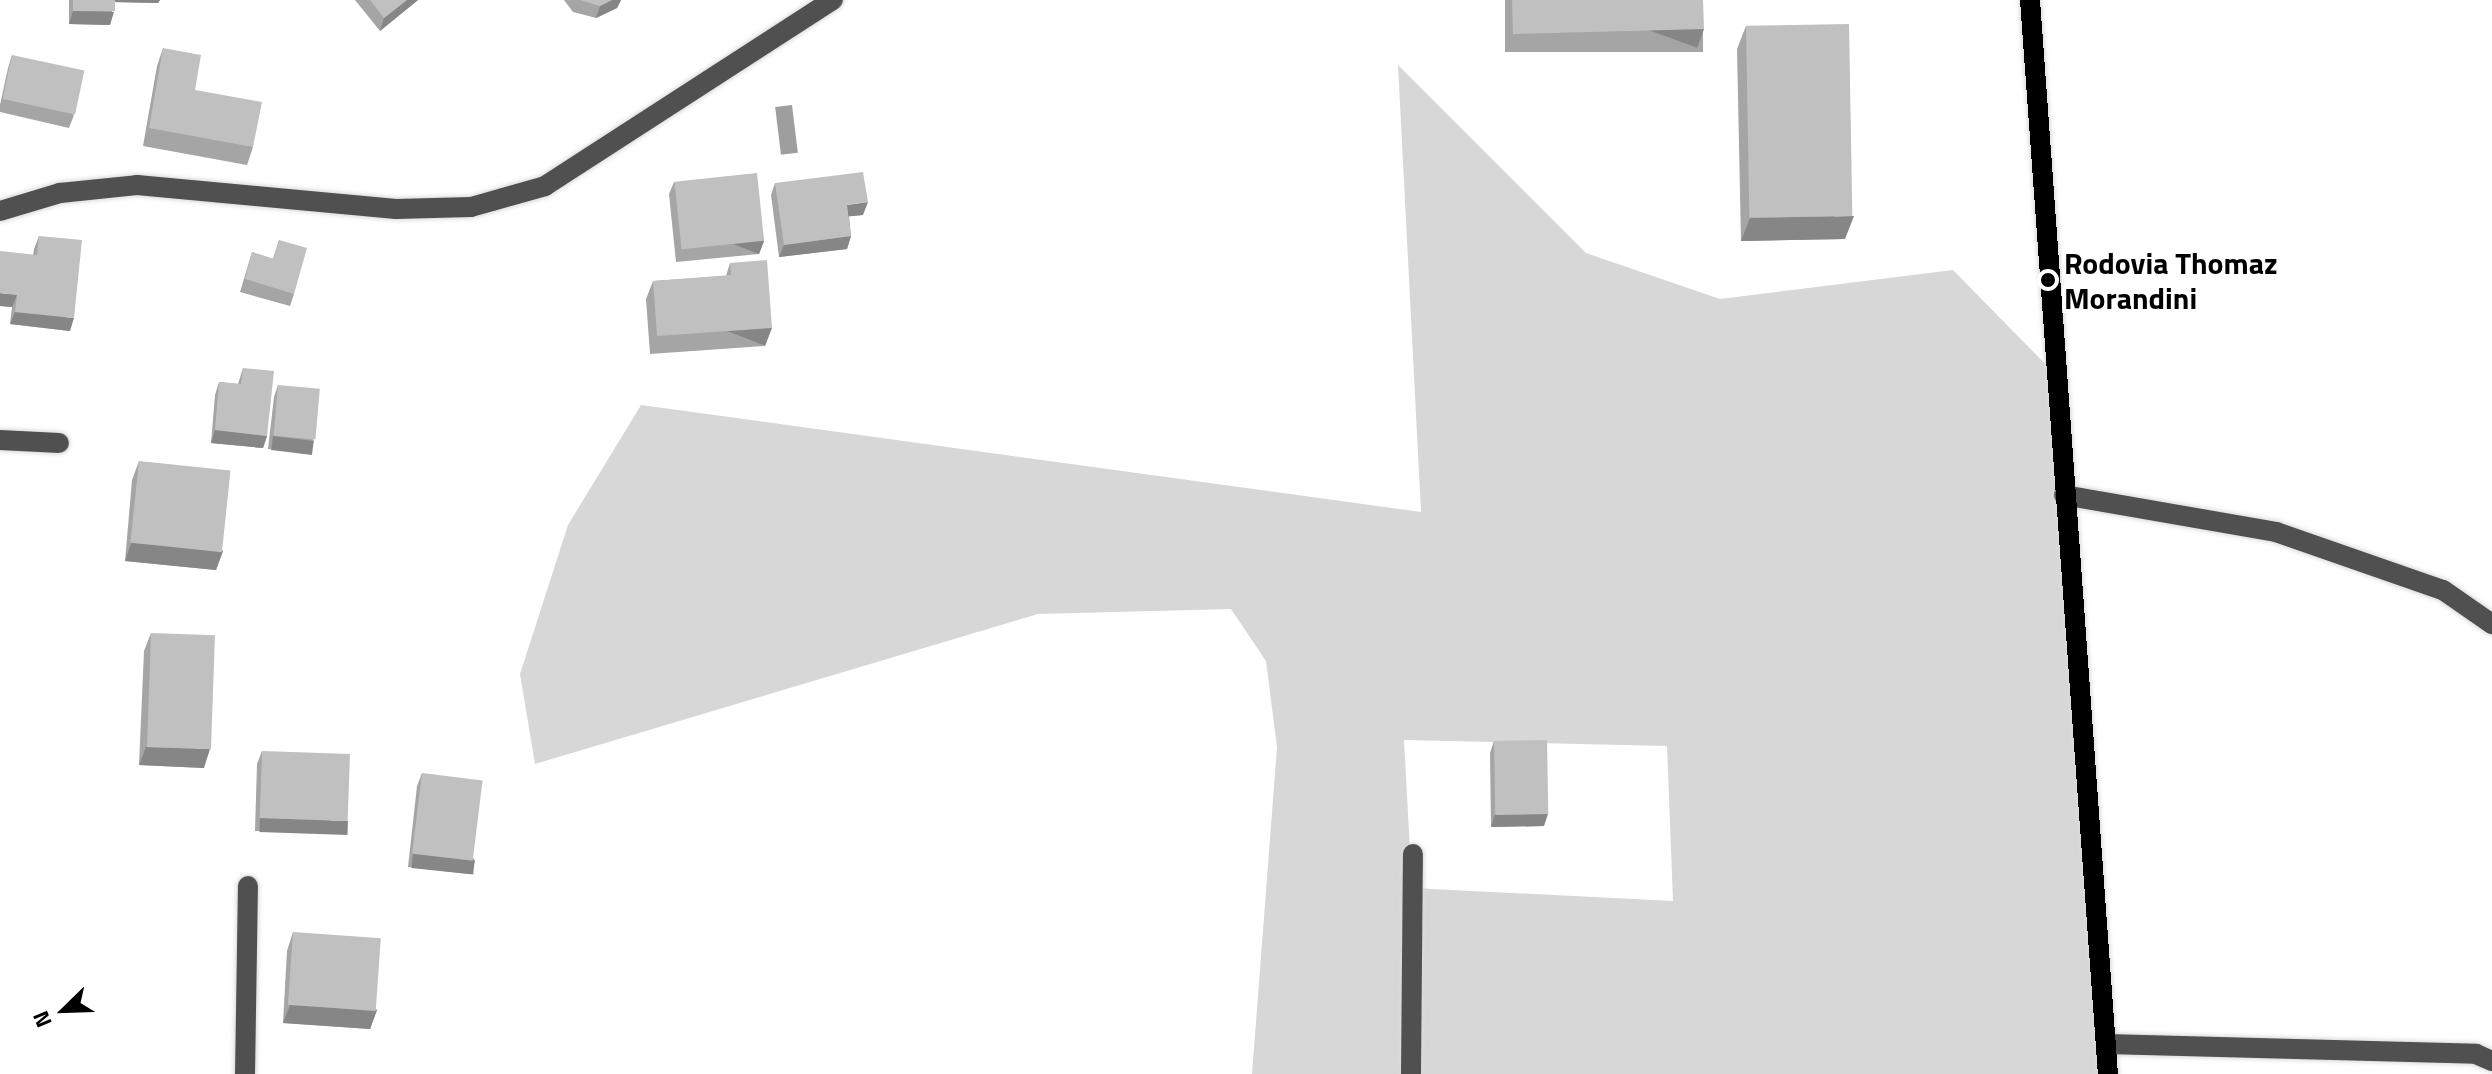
<!DOCTYPE html>
<html>
<head>
<meta charset="utf-8">
<style>
	body { margin:0 }
	#map { position:relative; width:2492px; height:1074px; overflow:hidden; background:#fff; font-family:"Titillium Web",sans-serif }
	div>[style] { position:absolute }
	[style*='--x'] { left:calc(var(--x)*1px); top:calc(var(--y)*1px); width:calc(var(--w)*1px); rotate:calc(var(--a)*1deg) }
	.green>* { inset:0; background:#d7d7d7 }
	.water>* { inset:0; background:#9e9e9e; transform-origin:0 0 }
	.roads { filter:drop-shadow(0 0 2px #dbdbdb) drop-shadow(0 0 2px #dbdbdb) }
	.minor>* { height:20px; margin:-10px; padding:0 10px; transform-origin:10px; border-radius:10px; background:#505050 }
	.major>* { height:20px; margin:-10px; padding:0 10px; transform-origin:10px; border-radius:10px; background:#000 }
	.wall>* { inset:0; background:#a5a5a5; transform-origin:0 0 }
	.shaded-wall>* { inset:0; background:#868686; transform-origin:0 0 }
	.building>* { inset:0; background:#c0c0c0; transform-origin:0 0 }
	.dots>* { width:22px; height:22px; translate:-50% -50%; box-sizing:border-box; border:4px solid #fff; border-radius:50% }
	span { translate:-50% -50%; white-space:nowrap; text-align:center; line-height:1.15; -webkit-text-stroke:8px #fff; paint-order:stroke }
	.poi-label { font-size:30px; color:#000; font-weight:700 }
	.left { translate:0 -50%; text-align:left }
	.north { position:absolute; left:24px; top:970px; width:80px; height:80px; -webkit-text-stroke:6px #fff; paint-order:stroke; rotate:247deg; font-size:22px; font-weight:700; line-height:32px; text-align:center; color:#000 }
	.north::after { content:''; display:block; margin:auto; width:28px; height:36px; background:#000; clip-path:polygon(50% 0,100% 100%,50% 72%,0 100%) }
</style>
</head>
<body>
<div id="map">
	<div class="green">
		<i style="clip-path:polygon(evenodd,1398px 65px,1586px 253px,1720px 299px,1953px 270px,2056px 375px,2108px 1074px,1252px 1074px,1277px 747px,1266px 661px,1231px 609px,1038px 614px,535px 764px,520px 674px,568px 525px,641px 405px,1421px 512px,1398px 65px,1404px 740px,1667px 746px,1673px 901px,1412px 888px,1404px 740px)"></i>
	</div>
	<div class="water">
		<i style="left:792px;top:105px;width:48px;height:17px;rotate:83deg"></i>
	</div>
	<div class="roads">
		<div class="minor">
			<i style="--x:0;--y:211;--w:63;--a:-16.7"></i>
			<i style="--x:60;--y:193;--w:77;--a:-5.9"></i>
			<i style="--x:137;--y:185;--w:260;--a:5.3"></i>
			<i style="--x:396;--y:209;--w:75;--a:-1.5"></i>
			<i style="--x:471;--y:207;--w:77;--a:-15.8"></i>
			<i style="--x:545;--y:186;--w:343;--a:-32.9"></i>
			<i style="--x:0;--y:440;--w:59;--a:2.9"></i>
			<i style="--x:2064;--y:495;--w:215;--a:9.9"></i>
			<i style="--x:2276;--y:532;--w:177;--a:19.2"></i>
			<i style="--x:2443;--y:590;--w:60;--a:34.8"></i>
			<i style="--x:2106;--y:1044;--w:370;--a:1.5"></i>
			<i style="--x:2476;--y:1054;--w:17;--a:24"></i>
			<i style="--x:245;--y:1074;--w:188;--a:-89.1"></i>
			<i style="--x:1411;--y:1074;--w:220;--a:-89.5"></i>
		</div>
		<div class="major">
			<i style="--x:2030;--y:0;--w:1077;--a:85.85"></i>
		</div>
	</div>
	<div class="wall">
		<i style="clip-path:polygon(69px 0,160px 0,158px 3px,114px 2px,110px 25px,69px 24px)"></i>
		<i style="clip-path:polygon(355px 0,418px 0,380px 31px)"></i>
		<i style="clip-path:polygon(564px 0,621px 0,617px 8px,596px 18px,573px 12px)"></i>
		<i style="left:1505px;top:0;width:198px;height:52px"></i>
		<i style="clip-path:polygon(1746px 26px,1845px 239px,1741px 241px,1737px 49px)"></i>
		<i style="clip-path:polygon(163px 48px,195px 90px,253px 147px,247px 165px,143px 146px,157px 66px)"></i>
		<i style="clip-path:polygon(12px 55px,74px 115px,69px 128px,0 112px,0 105px,8px 68px)"></i>
		<i style="clip-path:polygon(674px 182px,764px 241px,759px 254px,676px 262px,669px 194px)"></i>
		<i style="clip-path:polygon(775px 183px,863px 215px,849px 216px,851px 236px,847px 249px,779px 257px,771px 195px)"></i>
		<i style="clip-path:polygon(39px 236px,70px 331px,10px 324px,12px 307px,0 306px,33px 255px,34px 249px)"></i>
		<i style="clip-path:polygon(279px 240px,294px 294px,290px 306px,240px 292px,252px 252px,273px 259px)"></i>
		<i style="clip-path:polygon(730px 263px,765px 346px,650px 354px,646px 299px,653px 281px,726px 276px)"></i>
		<i style="clip-path:polygon(243px 368px,267px 436px,263px 448px,211px 443px,215px 395px,219px 382px,238px 384px)"></i>
		<i style="clip-path:polygon(278px 385px,314px 441px,310px 454px,268px 449px,274px 397px)"></i>
		<i style="clip-path:polygon(139px 461px,223px 551px,216px 570px,125px 561px,132px 480px)"></i>
		<i style="clip-path:polygon(151px 633px,204px 768px,139px 765px,144px 651px)"></i>
		<i style="clip-path:polygon(1494px 741px,1544px 826px,1491px 827px,1490px 753px)"></i>
		<i style="clip-path:polygon(262px 751px,344px 834px,255px 831px,257px 764px)"></i>
		<i style="clip-path:polygon(422px 773px,475px 861px,470px 874px,408px 867px,417px 786px)"></i>
		<i style="clip-path:polygon(293px 932px,377px 1010px,370px 1029px,283px 1023px,287px 951px)"></i>
	</div>
	<div class="shaded-wall">
		<i style="clip-path:polygon(111px 0,160px 0,158px 3px,110px 2px)"></i>
		<i style="clip-path:polygon(407px 0,418px 0,380px 31px,384px 18px)"></i>
		<i style="clip-path:polygon(612px 0,621px 0,617px 8px,596px 18px,600px 6px)"></i>
		<i style="clip-path:polygon(73px 11px,114px 12px,110px 25px,69px 24px)"></i>
		<i style="left:1704px;top:29px;width:20px;height:191px;rotate:110deg"></i>
		<i style="clip-path:polygon(868px 202px,863px 215px,843px 217px,847px 205px)"></i>
		<i style="clip-path:polygon(1854px 216px,1845px 239px,1741px 241px,1750px 218px)"></i>
		<i style="clip-path:polygon(851px 236px,847px 249px,779px 257px,784px 245px)"></i>
		<i style="left:764px;top:241px;width:14px;height:84px;rotate:111deg"></i>
		<i style="clip-path:polygon(0 293px,17px 295px,12px 307px,0 306px)"></i>
		<i style="clip-path:polygon(15px 312px,74px 318px,70px 331px,10px 324px)"></i>
		<i style="left:772px;top:328px;width:19px;height:115px;rotate:111deg"></i>
		<i style="clip-path:polygon(215px 430px,267px 436px,263px 448px,211px 443px)"></i>
		<i style="left:273px;top:436px;width:41px;height:14px;rotate:7deg"></i>
		<i style="clip-path:polygon(131px 543px,223px 551px,216px 570px,125px 561px)"></i>
		<i style="clip-path:polygon(146px 747px,210px 749px,204px 768px,139px 765px)"></i>
		<i style="clip-path:polygon(1495px 814px,1548px 814px,1544px 826px,1491px 827px)"></i>
		<i style="left:260px;top:818px;width:88px;height:14px;rotate:2deg"></i>
		<i style="left:413px;top:854px;width:62px;height:14px;rotate:6deg"></i>
		<i style="clip-path:polygon(290px 1005px,377px 1010px,370px 1029px,283px 1023px)"></i>
	</div>
	<div class="building">
		<i style="left:73px;top:0;width:42px;height:11px"></i>
		<i style="clip-path:polygon(370px 0,407px 0,384px 18px)"></i>
		<i style="clip-path:polygon(580px 0,612px 0,600px 6px)"></i>
		<i style="clip-path:polygon(1512px 0,1703px 0,1704px 29px,1513px 34px)"></i>
		<i style="left:1849px;top:24px;width:192px;height:103px;rotate:89deg"></i>
		<i style="clip-path:polygon(163px 48px,201px 55px,195px 90px,262px 102px,253px 147px,149px 128px)"></i>
		<i style="left:12px;top:55px;width:74px;height:45px;rotate:12deg"></i>
		<i style="clip-path:polygon(863px 172px,868px 202px,847px 205px,851px 236px,784px 245px,775px 183px)"></i>
		<i style="left:757px;top:173px;width:68px;height:83px;rotate:84deg"></i>
		<i style="clip-path:polygon(39px 236px,82px 240px,74px 318px,15px 312px,17px 295px,0 293px,0 251px,37px 255px)"></i>
		<i style="clip-path:polygon(279px 240px,307px 248px,294px 294px,245px 279px,252px 252px,274px 259px)"></i>
		<i style="clip-path:polygon(767px 260px,772px 328px,657px 336px,653px 281px,731px 275px,730px 263px)"></i>
		<i style="clip-path:polygon(243px 368px,274px 371px,267px 436px,215px 430px,219px 382px,241px 384px)"></i>
		<i style="left:278px;top:385px;width:42px;height:51px;rotate:5deg"></i>
		<i style="left:139px;top:461px;width:92px;height:82px;rotate:6deg"></i>
		<i style="left:151px;top:633px;width:64px;height:114px;rotate:2deg"></i>
		<i style="left:1547px;top:740px;width:74px;height:53px;rotate:89deg"></i>
		<i style="left:262px;top:751px;width:88px;height:67px;rotate:2deg"></i>
		<i style="left:422px;top:773px;width:61px;height:81px;rotate:7deg"></i>
		<i style="left:293px;top:932px;width:88px;height:73px;rotate:4deg"></i>
	</div>
	<div class="dots">
		<i style="left:2048px;top:280px;background:#000"></i>
	</div>
	<div class="poi-label">
		<span class="left" style="left:2064px;top:280px">Rodovia Thomaz<br>Morandini</span>
	</div>
	<div class="north">N</div>
</div>
</body>
</html>
